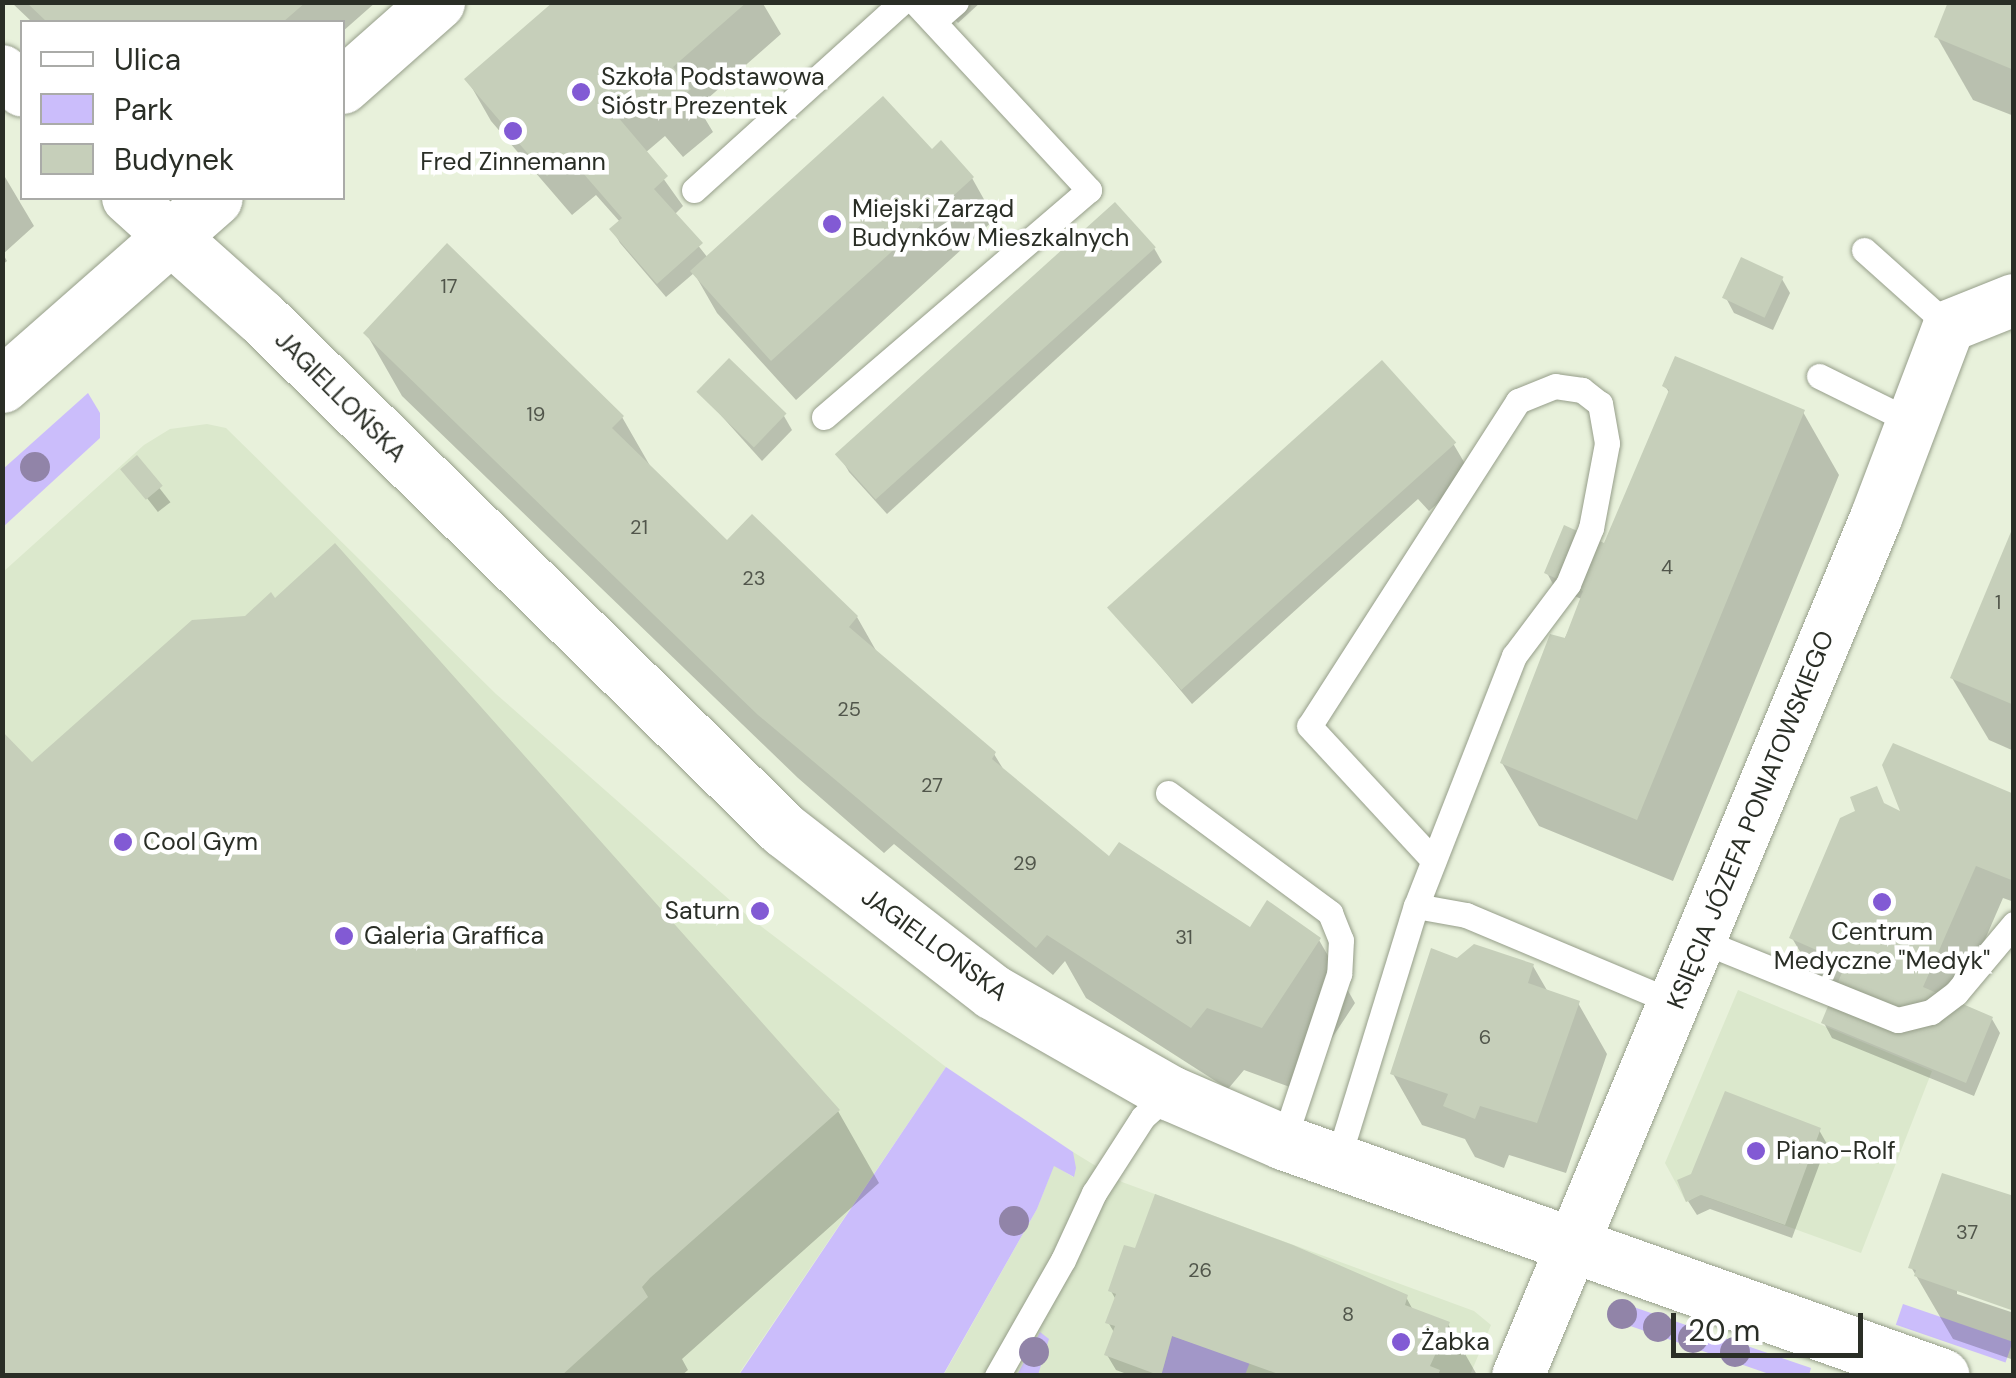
<!DOCTYPE html>
<html>
<head>
<meta charset="utf-8">
<style>
	body { margin:0 }
	#map { position:relative; width:2016px; height:1378px; overflow:hidden; background:#e8f1db; font-family:"DM Sans",sans-serif }
	div>[style] { position:absolute }
	[style*='--x'] { left:calc(var(--x)*1px); top:calc(var(--y)*1px); width:calc(var(--w)*1px); rotate:calc(var(--a)*1deg) }
	.built>* { inset:0; background:#dbe8cc }
	.green>* { inset:0; background:#cbbdfb; transform-origin:0 0 }
	.shadow>* { inset:0; background:#0003; transform-origin:0 0 }
	.building>* { inset:0; background:#c6cfba; transform-origin:0 0 }
	.roads { filter:drop-shadow(0 0 2px #969e8a) drop-shadow(0 0 2px #969e8a) }
	.service>* { height:25px; margin:-12.5px; padding:0 12.5px; transform-origin:12.5px; border-radius:12.5px; background:#fff }
	.minor>* { height:52px; margin:-26px; padding:0 26px; transform-origin:26px; border-radius:26px; background:#fff }
	.tertiary>* { height:55px; margin:-27.5px; padding:0 27.5px; transform-origin:27.5px; border-radius:27.5px; background:#fff }
	.secondary>* { height:55px; margin:-27.5px; padding:0 27.5px; transform-origin:27.5px; border-radius:27.5px; background:#fff }
	.trees>* { width:30px; height:30px; margin:-15px; border-radius:50%; background:#9184a8 }
	.dots>* { width:28px; height:28px; translate:-50% -50%; box-sizing:border-box; border:5px solid #fff; border-radius:50% }
	span { translate:-50% -50%; white-space:nowrap; text-align:center; line-height:1.15; -webkit-text-stroke:9px #fff; paint-order:stroke }
	.number-label { font-size:20px; color:#51564b }
	.number-label span { -webkit-text-stroke-width:0 }
	.poi-label { font-size:25px; color:#2a2e26 }
	.left { translate:0 -50%; text-align:left }
	.right { translate:-100% -50%; text-align:right }
	.street-label { font-size:25px; color:#2a2e26 }
	.frame { position:absolute; inset:0; border:5px solid #2a2e26; pointer-events:none }
	.legend { position:absolute; left:20px; top:20px; width:325px; height:180px; box-sizing:border-box; background:#fff; border:2px solid #aaaba8; margin:0; padding:12px 18px; list-style:none; font-size:30px; color:#2a2e26 }
	.legend li { display:flex; align-items:center; gap:20px; height:50px }
	.legend b { width:50px; border:2px solid #aaaba8 }
	.scale { position:absolute; left:1671px; top:1313px; width:192px; height:45px; box-sizing:border-box; border:5px solid #2a2e26; border-top:0; padding-left:12px; font-size:30px; line-height:35px; white-space:nowrap; color:#2a2e26; -webkit-text-stroke:8px #fff; paint-order:stroke }
</style>
</head>
<body>
<div id="map">
	<div class="built">
		<i style="clip-path:polygon(207px 424px,226px 428px,496px 694px,749px 917px,946px 1067px,738px 1375px,3px 1376px,3px 572px,144px 445px,170px 429px)"></i>
		<i style="clip-path:polygon(1738px 990px,1932px 1071px,1861px 1253px,1701px 1195px,1686px 1202px,1665px 1163px)"></i>
		<i style="clip-path:polygon(1073px 1152px,1122px 1182px,1474px 1311px,1491px 1325px,1470px 1375px,943px 1376px,1037px 1209px,1054px 1165px,1073px 1177px)"></i>
	</div>
	<div class="green">
		<i style="clip-path:polygon(88px 393px,100px 413px,100px 438px,3px 527px,3px 469px)"></i>
		<i style="clip-path:polygon(946px 1067px,1073px 1152px,1076px 1168px,1074px 1177px,1054px 1166px,1037px 1209px,943px 1375px,739px 1375px)"></i>
		<i style="clip-path:polygon(1616px 1301px,1811px 1368px,1809px 1375px,1772px 1375px,1610px 1319px)"></i>
		<i style="left:1903px;top:1304px;width:116px;height:22px;rotate:19deg"></i>
		<i style="clip-path:polygon(1040px 1332px,1049px 1339px,1038px 1375px,1017px 1375px)"></i>
		<i style="clip-path:polygon(1172px 1336px,1250px 1362px,1245px 1375px,1161px 1376px)"></i>
	</div>
	<div class="shadow">
		<i style="clip-path:polygon(11px 2px,376px 2px,342px 32px,342px 22px,32px 22px)"></i>
		<i style="clip-path:polygon(557px 2px,762px 2px,781px 34px,698px 107px,713px 132px,683px 157px,665px 136px,645px 153px,683px 206px,674px 215px,708px 258px,972px 178px,995px 219px,796px 400px,717px 313px,694px 273px,666px 297px,620px 243px,612px 229px,620px 222px,596px 195px,572px 215px,491px 121px,467px 79px)"></i>
		<i style="clip-path:polygon(939px 2px,981px 2px,958px 23px)"></i>
		<i style="clip-path:polygon(2014px 2px,2014px 116px,1973px 100px,1937px 37px)"></i>
		<i style="clip-path:polygon(2px 172px,34px 226px,3px 254px,7px 261px,2px 265px)"></i>
		<i style="clip-path:polygon(1154px 248px,1162px 262px,887px 514px,849px 472px,841px 458px)"></i>
		<i style="clip-path:polygon(1782px 279px,1790px 293px,1773px 330px,1734px 313px,1726px 298px)"></i>
		<i style="clip-path:polygon(366px 333px,622px 417px,653px 471px,727px 544px,857px 617px,878px 654px,994px 754px,1005px 772px,1109px 859px,1251px 930px,1319px 940px,1355px 1003px,1298px 1090px,1244px 1070px,1228px 1089px,1086px 998px,1065px 961px,1053px 975px,894px 844px,884px 853px,798px 778px,402px 396px)"></i>
		<i style="clip-path:polygon(1381px 364px,1454px 445px,1471px 474px,1429px 511px,1418px 499px,1192px 704px,1111px 608px)"></i>
		<i style="clip-path:polygon(1665px 386px,1803px 412px,1839px 475px,1673px 881px,1539px 826px,1502px 763px,1584px 600px,1555px 588px,1547px 573px,1605px 549px,1670px 394px)"></i>
		<i style="clip-path:polygon(700px 392px,784px 416px,792px 430px,762px 461px)"></i>
		<i style="left:136px;top:458px;width:56px;height:16px;rotate:52deg"></i>
		<i style="clip-path:polygon(2014px 533px,2014px 751px,1989px 740px,1952px 678px)"></i>
		<i style="clip-path:polygon(32px 766px,838px 1111px,879px 1183px,682px 1359px,688px 1370px,681px 1376px,2px 1376px)"></i>
		<i style="clip-path:polygon(2014px 797px,2014px 902px,2003px 898px,1957px 1004px,1992px 1019px,2000px 1033px,1974px 1096px,1832px 1038px,1824px 1023px,1838px 989px,1816px 979px,1792px 938px,1885px 806px,1904px 815px)"></i>
		<i style="clip-path:polygon(1457px 960px,1533px 966px,1548px 992px,1578px 1003px,1607px 1054px,1566px 1173px,1509px 1155px,1504px 1168px,1475px 1157px,1465px 1139px,1422px 1125px,1393px 1074px)"></i>
		<i style="clip-path:polygon(1819px 1130px,1827px 1144px,1792px 1238px,1710px 1209px,1697px 1215px,1688px 1201px)"></i>
		<i style="clip-path:polygon(1911px 1267px,1957px 1289px,1957px 1294px,2014px 1313px,2014px 1360px,1953px 1339px)"></i>
		<i style="clip-path:polygon(1111px 1291px,1406px 1297px,1414px 1312px,1448px 1324px,1477px 1375px,1132px 1376px,1116px 1370px,1107px 1355px,1115px 1334px,1108px 1322px,1116px 1300px)"></i>
	</div>
	<div class="building">
		<i style="clip-path:polygon(26px 2px,306px 2px,283px 22px,47px 22px)"></i>
		<i style="clip-path:polygon(553px 2px,747px 2px,673px 67px,691px 89px,658px 118px,640px 96px,617px 116px,668px 176px,654px 189px,703px 243px,657px 284px,609px 229px,622px 218px,569px 157px,547px 176px,464px 79px)"></i>
		<i style="clip-path:polygon(1948px 2px,2014px 2px,2014px 70px,1934px 37px)"></i>
		<i style="clip-path:polygon(883px 96px,932px 149px,941px 140px,974px 177px,771px 361px,690px 271px)"></i>
		<i style="left:1115px;top:202px;width:61px;height:377px;rotate:48deg"></i>
		<i style="clip-path:polygon(447px 243px,624px 416px,612px 428px,727px 540px,752px 514px,858px 616px,849px 627px,996px 752px,992px 759px,1109px 856px,1119px 842px,1250px 927px,1267px 900px,1321px 938px,1262px 1028px,1207px 1008px,1191px 1028px,1047px 935px,1036px 948px,758px 715px,654px 615px,363px 333px)"></i>
		<i style="left:1741px;top:257px;width:47px;height:45px;rotate:25deg"></i>
		<i style="clip-path:polygon(1675px 356px,1805px 410px,1637px 820px,1500px 763px,1550px 634px,1565px 638px,1583px 591px,1544px 573px,1564px 525px,1604px 543px,1669px 390px,1662px 386px)"></i>
		<i style="left:729px;top:358px;width:80px;height:47px;rotate:44deg"></i>
		<i style="left:1382px;top:360px;width:111px;height:370px;rotate:48deg"></i>
		<i style="left:137px;top:455px;width:40px;height:22px;rotate:50deg"></i>
		<i style="clip-path:polygon(2013px 527px,2014px 527px,2014px 705px,1950px 678px)"></i>
		<i style="clip-path:polygon(335px 543px,840px 1110px,650px 1278px,642px 1287px,648px 1297px,561px 1376px,2px 1376px,2px 731px,32px 762px,192px 620px,245px 616px,271px 592px,275px 598px)"></i>
		<i style="clip-path:polygon(1893px 743px,2014px 794px,2014px 881px,1976px 866px,1923px 987px,1993px 1017px,1966px 1083px,1821px 1023px,1846px 963px,1789px 938px,1840px 818px,1855px 811px,1850px 797px,1877px 786px,1884px 803px,1900px 811px,1882px 765px)"></i>
		<i style="clip-path:polygon(1474px 944px,1534px 964px,1528px 983px,1580px 1001px,1537px 1123px,1480px 1106px,1475px 1119px,1443px 1106px,1448px 1094px,1390px 1074px,1431px 948px,1457px 958px)"></i>
		<i style="clip-path:polygon(1725px 1091px,1821px 1128px,1785px 1225px,1701px 1195px,1686px 1202px,1677px 1180px,1691px 1174px)"></i>
		<i style="clip-path:polygon(1942px 1173px,2014px 1196px,2014px 1311px,1914px 1276px,1916px 1270px,1908px 1268px)"></i>
		<i style="clip-path:polygon(1155px 1194px,1293px 1245px,1408px 1295px,1405px 1305px,1450px 1322px,1430px 1366px,1440px 1370px,1438px 1376px,1284px 1376px,1172px 1336px,1161px 1376px,1104px 1355px,1115px 1326px,1105px 1323px,1116px 1294px,1108px 1291px,1124px 1245px,1135px 1248px)"></i>
	</div>
	<div class="roads">
		<div class="service">
			<i style="--x:934;--y:21;--w:29;--a:-41"></i>
			<i style="--x:694;--y:190;--w:280;--a:-42.1"></i>
			<i style="--x:1864;--y:250;--w:114;--a:41.8"></i>
			<i style="--x:1819;--y:376;--w:104;--a:26.3"></i>
			<i style="--x:824;--y:417;--w:349;--a:-40.6"></i>
			<i style="--x:1089;--y:190;--w:256;--a:-132.8"></i>
			<i style="--x:1168;--y:793;--w:202;--a:36.5"></i>
			<i style="--x:1330;--y:913;--w:29;--a:68"></i>
			<i style="--x:1341;--y:940;--w:34;--a:93"></i>
			<i style="--x:1339;--y:974;--w:177;--a:108.4"></i>
			<i style="--x:1416;--y:906;--w:51;--a:10.2"></i>
			<i style="--x:1466;--y:915;--w:227;--a:22.8"></i>
			<i style="--x:1702;--y:941;--w:211;--a:22"></i>
			<i style="--x:1898;--y:1020;--w:34;--a:-14"></i>
			<i style="--x:1931;--y:1012;--w:31;--a:-37"></i>
			<i style="--x:1956;--y:993;--w:90;--a:-50"></i>
			<i style="--x:1337;--y:1162;--w:268;--a:-72.9"></i>
			<i style="--x:1416;--y:906;--w:269;--a:-68.6"></i>
			<i style="--x:1514;--y:656;--w:90;--a:-53.1"></i>
			<i style="--x:1568;--y:584;--w:61;--a:-67.7"></i>
			<i style="--x:1591;--y:528;--w:86;--a:-79.3"></i>
			<i style="--x:1607;--y:443;--w:40;--a:-100"></i>
			<i style="--x:1600;--y:404;--w:23;--a:-142"></i>
			<i style="--x:1582;--y:390;--w:27;--a:-172"></i>
			<i style="--x:1555;--y:386;--w:40;--a:158"></i>
			<i style="--x:1518;--y:401;--w:386;--a:122.7"></i>
			<i style="--x:1309;--y:726;--w:183;--a:47.2"></i>
			<i style="--x:997;--y:1376;--w:133;--a:-60.4"></i>
			<i style="--x:1063;--y:1260;--w:74;--a:-65.2"></i>
			<i style="--x:1094;--y:1193;--w:90;--a:-57.2"></i>
			<i style="--x:1143;--y:1117;--w:36;--a:-42"></i>
		</div>
		<div class="minor">
			<i style="--x:2;--y:71;--w:28;--a:44"></i>
			<i style="--x:128;--y:198;--w:57;--a:42.1"></i>
			<i style="--x:1518;--y:1376;--w:930;--a:-67.35"></i>
			<i style="--x:1876;--y:518;--w:205;--a:-69.2"></i>
			<i style="--x:1949;--y:326;--w:70;--a:-21.8"></i>
		</div>
		<div class="tertiary">
			<i style="--x:170;--y:236;--w:122;--a:41.7"></i>
			<i style="--x:261;--y:317;--w:733;--a:44.45"></i>
			<i style="--x:784;--y:830;--w:264;--a:37.8"></i>
			<i style="--x:993;--y:992;--w:204;--a:29.7"></i>
			<i style="--x:1170;--y:1093;--w:123;--a:23.4"></i>
			<i style="--x:1283;--y:1142;--w:699;--a:19.55"></i>
		</div>
		<div class="secondary">
			<i style="--x:342;--y:86;--w:127;--a:-41.5"></i>
			<i style="--x:2;--y:385;--w:283;--a:-41.3"></i>
		</div>
	</div>
	<div class="trees">
		<i style="left:35px;top:467px"></i>
		<i style="left:1014px;top:1221px"></i>
		<i style="left:1622px;top:1314px"></i>
		<i style="left:1658px;top:1327px"></i>
		<i style="left:1693px;top:1338px"></i>
		<i style="left:1034px;top:1352px"></i>
		<i style="left:1735px;top:1352px"></i>
	</div>
	<div class="dots">
		<i style="left:581px;top:92px;background:#825ad4"></i>
		<i style="left:513px;top:131px;background:#825ad4"></i>
		<i style="left:832px;top:224px;background:#825ad4"></i>
		<i style="left:123px;top:842px;background:#825ad4"></i>
		<i style="left:1882px;top:902px;background:#825ad4"></i>
		<i style="left:760px;top:911px;background:#825ad4"></i>
		<i style="left:344px;top:936px;background:#825ad4"></i>
		<i style="left:1756px;top:1151px;background:#825ad4"></i>
		<i style="left:1401px;top:1342px;background:#825ad4"></i>
	</div>
	<div class="number-label">
		<span style="left:449px;top:286px">17</span>
		<span style="left:536px;top:414px">19</span>
		<span style="left:639px;top:527px">21</span>
		<span style="left:1667px;top:567px">4</span>
		<span style="left:754px;top:578px">23</span>
		<span style="left:1998px;top:602px">1</span>
		<span style="left:849px;top:709px">25</span>
		<span style="left:932px;top:785px">27</span>
		<span style="left:1025px;top:863px">29</span>
		<span style="left:1184px;top:937px">31</span>
		<span style="left:1485px;top:1037px">6</span>
		<span style="left:1967px;top:1232px">37</span>
		<span style="left:1200px;top:1270px">26</span>
		<span style="left:1348px;top:1314px">8</span>
	</div>
	<div class="poi-label">
		<span class="left" style="left:601px;top:92px">Szkoła Podstawowa<br>Sióstr Prezentek</span>
		<span style="left:513px;top:162px">Fred Zinnemann</span>
		<span class="left" style="left:852px;top:224px">Miejski Zarząd<br>Budynków Mieszkalnych</span>
		<span class="left" style="left:143px;top:842px">Cool Gym</span>
		<span class="right" style="left:740px;top:911px">Saturn</span>
		<span style="left:1882px;top:947px">Centrum<br>Medyczne "Medyk"</span>
		<span class="left" style="left:364px;top:936px">Galeria Graffica</span>
		<span class="left" style="left:1776px;top:1151px">Piano-Rolf</span>
		<span class="left" style="left:1421px;top:1342px">Żabka</span>
	</div>
	<div class="street-label">
		<span style="left:340px;top:397px;rotate:45deg">JAGIELLOŃSKA</span>
		<span style="left:1751px;top:820px;rotate:-68deg">KSIĘCIA JÓZEFA PONIATOWSKIEGO</span>
		<span style="left:934px;top:945px;rotate:36deg">JAGIELLOŃSKA</span>
	</div>
	<div class="frame"></div>
	<ul class="legend">
	<li><b style="height:12px;background:#fff"></b>Ulica</li>
	<li><b style="height:28px;background:#cbbdfb"></b>Park</li>
	<li><b style="height:28px;background:#c6cfba"></b>Budynek</li>
	</ul>
	<div class="scale">20 m</div>
</div>
</body>
</html>
